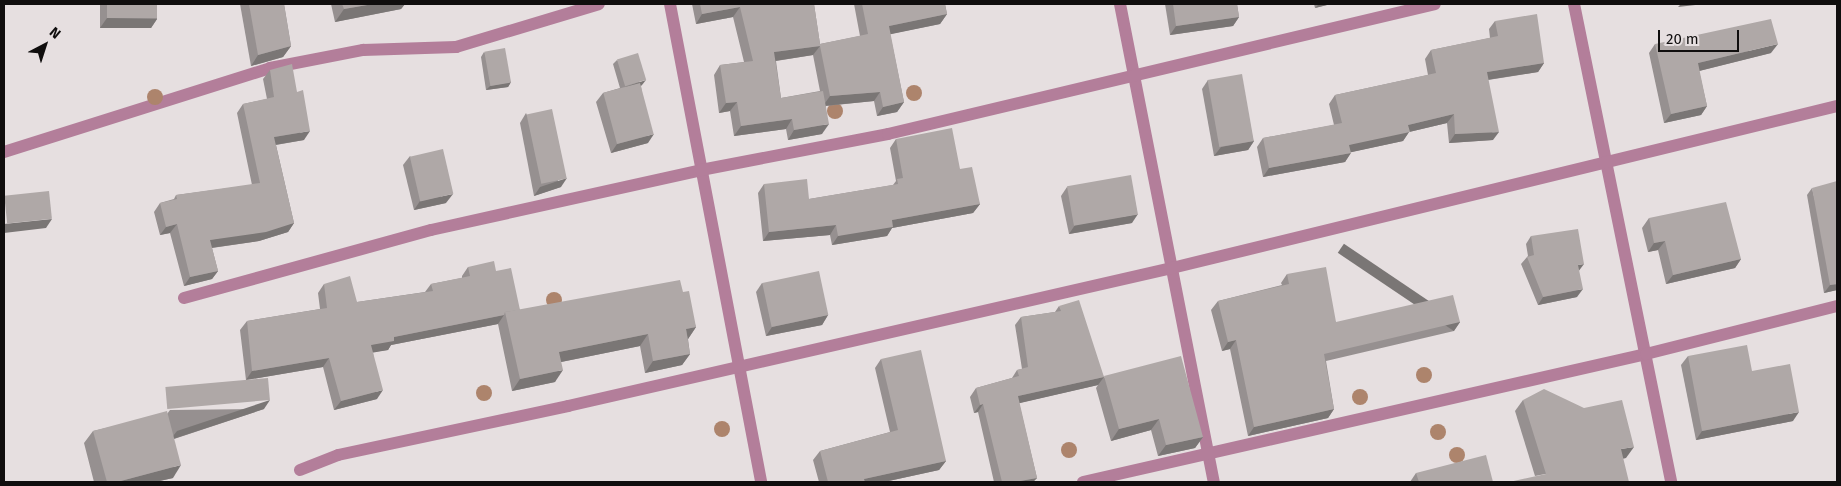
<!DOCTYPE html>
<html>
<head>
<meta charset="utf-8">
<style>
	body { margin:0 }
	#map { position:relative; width:1841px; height:486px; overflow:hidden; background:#e6dfe0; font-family:"Fira Sans",sans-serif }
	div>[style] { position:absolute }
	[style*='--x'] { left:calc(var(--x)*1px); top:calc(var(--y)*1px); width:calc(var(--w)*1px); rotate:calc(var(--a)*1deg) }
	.minor>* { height:12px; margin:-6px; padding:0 6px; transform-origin:6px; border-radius:6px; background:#b37e9a }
	.trees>* { width:16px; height:16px; margin:-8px; border-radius:50%; background:#ad846c }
	.wall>* { inset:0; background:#969090 }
	.shaded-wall>* { inset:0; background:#7a7675; transform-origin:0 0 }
	.building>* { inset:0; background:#afa8a7; transform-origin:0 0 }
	span { translate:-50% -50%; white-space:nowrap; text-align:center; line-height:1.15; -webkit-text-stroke:4.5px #e6dfe0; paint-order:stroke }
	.frame { position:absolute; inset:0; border:5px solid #100e0e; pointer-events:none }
	.north { position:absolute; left:20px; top:20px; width:50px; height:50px; -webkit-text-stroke:4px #e6dfe0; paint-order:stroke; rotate:40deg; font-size:14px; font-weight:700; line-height:20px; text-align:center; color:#100e0e }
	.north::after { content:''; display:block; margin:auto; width:18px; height:22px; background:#100e0e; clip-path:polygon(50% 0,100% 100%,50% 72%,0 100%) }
	.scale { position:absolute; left:1658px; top:30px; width:81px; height:22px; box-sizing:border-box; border:2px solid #100e0e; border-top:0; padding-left:6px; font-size:15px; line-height:18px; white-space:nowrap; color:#100e0e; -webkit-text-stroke:4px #e6dfe0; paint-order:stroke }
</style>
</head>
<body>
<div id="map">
	<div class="minor">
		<i style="--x:670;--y:4;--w:487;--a:79.2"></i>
		<i style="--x:1120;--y:4;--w:487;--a:78.9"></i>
		<i style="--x:1574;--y:4;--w:488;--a:78.5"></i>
		<i style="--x:4;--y:152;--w:279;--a:-17.5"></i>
		<i style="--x:270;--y:68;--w:95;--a:-11"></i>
		<i style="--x:363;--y:50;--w:93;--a:-1.8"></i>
		<i style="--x:456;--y:47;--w:149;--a:-16.7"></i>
		<i style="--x:184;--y:298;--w:256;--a:-15.4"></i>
		<i style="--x:431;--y:230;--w:277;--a:-12.5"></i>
		<i style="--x:701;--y:170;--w:190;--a:-10.9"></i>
		<i style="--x:888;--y:134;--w:562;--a:-13.37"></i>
		<i style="--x:300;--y:470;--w:41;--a:-21.5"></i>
		<i style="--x:338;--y:455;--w:235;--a:-12"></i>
		<i style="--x:568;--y:406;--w:620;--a:-12.87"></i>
		<i style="--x:1172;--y:268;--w:684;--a:-13.69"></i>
		<i style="--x:1083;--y:482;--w:577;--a:-12.81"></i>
		<i style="--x:1646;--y:354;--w:197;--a:-14.1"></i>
	</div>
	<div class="trees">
		<i style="left:914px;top:93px"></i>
		<i style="left:155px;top:97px"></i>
		<i style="left:835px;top:111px"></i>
		<i style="left:554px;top:300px"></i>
		<i style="left:1424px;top:375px"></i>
		<i style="left:484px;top:393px"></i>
		<i style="left:1360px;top:397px"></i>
		<i style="left:722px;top:429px"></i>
		<i style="left:1438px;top:432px"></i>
		<i style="left:1069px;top:450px"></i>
		<i style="left:1457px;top:455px"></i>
	</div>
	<div class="wall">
		<i style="clip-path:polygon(100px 4px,157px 4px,157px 19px,151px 28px,100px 28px)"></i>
		<i style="clip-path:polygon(240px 4px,284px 4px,291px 46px,283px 57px,251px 66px)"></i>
		<i style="clip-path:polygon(331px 4px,405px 4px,401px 9px,335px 22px)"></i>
		<i style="clip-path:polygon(evenodd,692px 4px,814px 4px,820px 44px,860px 36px,854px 4px,945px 4px,947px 14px,940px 24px,890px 34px,904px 102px,897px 112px,877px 116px,874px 101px,826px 106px,822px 134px,788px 140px,786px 129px,734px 136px,730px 111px,719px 113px,714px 75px,720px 65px,744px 62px,733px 17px,696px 24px,692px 4px,813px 55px,820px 91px,781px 98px,776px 61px,813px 55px)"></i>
		<i style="clip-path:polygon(1165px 4px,1237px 4px,1239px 17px,1233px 26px,1170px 35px)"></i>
		<i style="clip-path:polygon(1314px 4px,1331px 4px,1315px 8px)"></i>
		<i style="clip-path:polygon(1495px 21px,1544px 63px,1538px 72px,1488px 80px,1493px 140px,1449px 143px,1447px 123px,1409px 132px,1403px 141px,1351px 152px,1345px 162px,1263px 177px,1257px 147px,1263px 138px,1334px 125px,1329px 104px,1335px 95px,1428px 75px,1425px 59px,1431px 50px,1490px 38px,1489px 29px)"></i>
		<i style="clip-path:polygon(1655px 44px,1771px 53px,1699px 71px,1707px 106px,1701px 115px,1664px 123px,1649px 53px)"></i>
		<i style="clip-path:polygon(484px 52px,511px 82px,508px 87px,486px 90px,481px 57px)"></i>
		<i style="clip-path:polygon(617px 60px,642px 85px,641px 86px,648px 143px,611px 153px,596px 102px,603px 93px,620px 88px,613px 64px)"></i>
		<i style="clip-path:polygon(270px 70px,304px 140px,276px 145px,294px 223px,288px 232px,259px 241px,212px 248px,218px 271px,212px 279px,184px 286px,170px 233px,160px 235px,154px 212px,160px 203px,174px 199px,176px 195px,252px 185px,237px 113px,243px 104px,267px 99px,263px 79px)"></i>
		<i style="clip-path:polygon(1208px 80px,1254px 141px,1248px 150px,1214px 156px,1202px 89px)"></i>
		<i style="clip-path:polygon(526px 113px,561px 187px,534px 196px,520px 123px)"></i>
		<i style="clip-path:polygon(896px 139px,960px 169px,980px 204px,973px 213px,892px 228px,887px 236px,832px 245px,830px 235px,763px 241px,758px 193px,764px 184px,809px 199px,893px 185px,896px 181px,890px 148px)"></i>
		<i style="clip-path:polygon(410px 156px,446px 203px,414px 210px,403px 165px)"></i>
		<i style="clip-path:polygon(1067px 187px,1132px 223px,1069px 234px,1061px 196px)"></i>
		<i style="clip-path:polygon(1812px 188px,1837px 290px,1824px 293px,1807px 195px)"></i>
		<i style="clip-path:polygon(1649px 218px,1741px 259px,1735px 268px,1666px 284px,1658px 250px,1648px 252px,1642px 228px)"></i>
		<i style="clip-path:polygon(1531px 236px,1579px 271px,1577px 297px,1538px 305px,1521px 264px,1527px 257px,1528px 256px,1526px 244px)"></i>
		<i style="clip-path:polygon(468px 267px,496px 271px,520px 310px,683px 292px,696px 327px,688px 339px,690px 354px,682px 365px,645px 373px,640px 346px,561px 362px,555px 382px,512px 391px,498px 324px,391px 345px,388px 350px,373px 352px,377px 399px,334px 410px,323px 367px,246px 380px,240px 330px,247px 321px,320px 309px,318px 293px,324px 284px,357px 302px,425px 292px,431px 284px,462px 278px,462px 276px)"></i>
		<i style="clip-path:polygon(1287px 274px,1336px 322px,1460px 322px,1454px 331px,1326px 361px,1334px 409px,1328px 418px,1248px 436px,1230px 349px,1222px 351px,1211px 310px,1218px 301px,1282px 285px,1281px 283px)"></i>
		<i style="clip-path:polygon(762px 283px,828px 315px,822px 325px,766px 336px,756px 292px)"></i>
		<i style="clip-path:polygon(1059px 306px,1104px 377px,1203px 437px,1195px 448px,1158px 456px,1151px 430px,1111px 441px,1096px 388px,1098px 385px,1019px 403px,1037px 478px,1033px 482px,994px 482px,978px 412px,974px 413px,970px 397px,976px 388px,1012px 378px,1017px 370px,1022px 369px,1015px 325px,1021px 317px,1055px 312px)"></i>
		<i style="clip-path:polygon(1688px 356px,1752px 371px,1793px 421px,1696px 440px,1681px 365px)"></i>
		<i style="clip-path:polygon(881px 359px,946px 461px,939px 470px,884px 482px,819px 482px,813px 460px,820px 451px,890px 432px,875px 368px)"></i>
		<i style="clip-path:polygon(1523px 400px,1626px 458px,1535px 476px,1515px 411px)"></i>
		<i style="clip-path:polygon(264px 409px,174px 439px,173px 478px,155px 482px,94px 482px,84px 443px,93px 431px,167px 414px,170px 410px)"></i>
		<i style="clip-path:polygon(1416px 473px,1493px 482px,1410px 482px)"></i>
	</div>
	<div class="shaded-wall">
		<i style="clip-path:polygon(373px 4px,405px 4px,401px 9px,335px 22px,344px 9px)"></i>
		<i style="clip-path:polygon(1319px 4px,1331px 4px,1315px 8px)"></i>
		<i style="clip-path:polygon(1681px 4px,1704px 4px,1678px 7px)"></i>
		<i style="clip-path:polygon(740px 7px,733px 17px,696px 24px,702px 14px)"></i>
		<i style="clip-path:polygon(947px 14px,940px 24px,882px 36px,889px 26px)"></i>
		<i style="clip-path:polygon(1239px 17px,1233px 26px,1170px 35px,1176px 26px)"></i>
		<i style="clip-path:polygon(107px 18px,157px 19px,151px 28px,100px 28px)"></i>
		<i style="clip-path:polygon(1778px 44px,1771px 53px,1691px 73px,1698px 63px)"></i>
		<i style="clip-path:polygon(291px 46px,283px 57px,251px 66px,258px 55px)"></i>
		<i style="clip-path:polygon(820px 46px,813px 55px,768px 62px,774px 52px)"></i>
		<i style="clip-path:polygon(1544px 63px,1538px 72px,1480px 81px,1487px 72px)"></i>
		<i style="clip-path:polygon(646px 80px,642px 85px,621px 92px,625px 87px)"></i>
		<i style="clip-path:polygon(511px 82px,508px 87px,486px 90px,490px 86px)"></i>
		<i style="clip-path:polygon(880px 92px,874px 101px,823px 106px,830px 96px)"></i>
		<i style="clip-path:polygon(737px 102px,730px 111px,719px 113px,726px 103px)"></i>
		<i style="clip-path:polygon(904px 102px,897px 112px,877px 116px,883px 107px)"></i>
		<i style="clip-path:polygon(1707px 106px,1701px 115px,1664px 123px,1671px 114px)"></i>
		<i style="clip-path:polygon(1454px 114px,1447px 123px,1409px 132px,1403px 141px,1343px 154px,1349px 145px,1408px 125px)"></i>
		<i style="clip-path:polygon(792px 119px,786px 129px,734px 136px,741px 126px)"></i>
		<i style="clip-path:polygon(829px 124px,822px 134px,788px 140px,794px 130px)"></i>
		<i style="clip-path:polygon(310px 131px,304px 140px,268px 146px,274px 137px)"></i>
		<i style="clip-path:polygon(1499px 132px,1493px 140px,1449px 143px,1455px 134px)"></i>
		<i style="clip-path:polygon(654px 134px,648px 143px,611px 153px,617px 144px)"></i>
		<i style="clip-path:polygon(1254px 141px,1248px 150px,1214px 156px,1221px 147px)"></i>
		<i style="clip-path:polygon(1351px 153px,1345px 162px,1263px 177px,1269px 168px)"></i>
		<i style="clip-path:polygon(567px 178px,561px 187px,534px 196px,540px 187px)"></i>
		<i style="clip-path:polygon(453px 194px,446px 203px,414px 210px,420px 201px)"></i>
		<i style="clip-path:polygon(980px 204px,973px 213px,892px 228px,887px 236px,832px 245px,838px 236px,892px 220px)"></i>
		<i style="clip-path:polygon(1138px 214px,1132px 223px,1069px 234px,1075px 225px)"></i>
		<i style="clip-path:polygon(52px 219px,46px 228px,4px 233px,4px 224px)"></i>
		<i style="clip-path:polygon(294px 223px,288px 232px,259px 241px,203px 249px,210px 240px)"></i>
		<i style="clip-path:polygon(177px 224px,170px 233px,160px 235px,166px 227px)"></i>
		<i style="clip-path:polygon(836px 225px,830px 235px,763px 241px,769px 232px)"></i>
		<i style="clip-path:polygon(1665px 241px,1658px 250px,1648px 252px,1654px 243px)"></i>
		<i style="clip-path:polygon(1741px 259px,1735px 268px,1666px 284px,1673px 275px)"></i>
		<i style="clip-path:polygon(1584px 264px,1578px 272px,1578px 265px)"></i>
		<i style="clip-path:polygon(218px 271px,212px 279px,184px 286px,190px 277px)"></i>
		<i style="clip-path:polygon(1837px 284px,1837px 290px,1824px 293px,1830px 285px)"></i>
		<i style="clip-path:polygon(1583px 289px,1577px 297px,1538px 305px,1543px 297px)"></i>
		<i style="clip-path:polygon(504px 315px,498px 324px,391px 345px,388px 350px,365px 354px,371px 345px,394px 337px)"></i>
		<i style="clip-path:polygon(828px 315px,822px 325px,766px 336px,772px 327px)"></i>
		<i style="left:1460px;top:322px;width:11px;height:140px;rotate:124deg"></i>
		<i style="clip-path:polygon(696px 327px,688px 339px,686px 329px)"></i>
		<i style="clip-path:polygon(648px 334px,640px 346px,551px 364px,559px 352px)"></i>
		<i style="clip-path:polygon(1236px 340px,1230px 349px,1222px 351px,1228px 342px)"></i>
		<i style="clip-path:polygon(690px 354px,682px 365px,645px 373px,653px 361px)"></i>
		<i style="clip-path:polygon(329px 358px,323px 367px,246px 380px,252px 371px)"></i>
		<i style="clip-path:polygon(563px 370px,555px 382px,512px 391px,520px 379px)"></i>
		<i style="clip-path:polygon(1104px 377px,1098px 385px,1012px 405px,1018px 396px)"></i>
		<i style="clip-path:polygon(383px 390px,377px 399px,334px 410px,341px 401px)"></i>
		<i style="clip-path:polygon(270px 400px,264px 409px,170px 440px,177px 431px)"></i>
		<i style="clip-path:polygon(983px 404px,978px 412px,974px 413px,980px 405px)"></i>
		<i style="clip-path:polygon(1334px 409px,1328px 418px,1248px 436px,1254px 427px)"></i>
		<i style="clip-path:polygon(1799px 412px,1793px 421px,1696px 440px,1702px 431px)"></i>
		<i style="clip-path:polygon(1159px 419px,1151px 430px,1111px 441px,1119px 429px)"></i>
		<i style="clip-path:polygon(1203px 437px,1195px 448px,1158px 456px,1166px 445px)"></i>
		<i style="clip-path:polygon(1634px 447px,1626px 458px,1613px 460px,1621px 449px)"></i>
		<i style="clip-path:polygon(946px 461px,939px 470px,884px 482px,862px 482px,864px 479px)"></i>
		<i style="clip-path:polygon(181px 465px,173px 478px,155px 482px,117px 482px)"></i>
		<i style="clip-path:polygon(1037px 478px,1033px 482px,1015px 482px)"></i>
	</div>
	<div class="building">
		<i style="left:107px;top:4px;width:50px;height:14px"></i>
		<i style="clip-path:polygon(249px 4px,284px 4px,291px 46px,258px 55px)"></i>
		<i style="clip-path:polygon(342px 4px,373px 4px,344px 9px)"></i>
		<i style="clip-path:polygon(700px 4px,814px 4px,820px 44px,868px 34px,862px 4px,945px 4px,947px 14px,889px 26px,904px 102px,883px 107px,880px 92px,830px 96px,820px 46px,774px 52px,781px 98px,823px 91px,829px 124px,794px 130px,792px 119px,741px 126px,737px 102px,726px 103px,720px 65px,753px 61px,740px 7px,702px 14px)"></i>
		<i style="clip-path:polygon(1173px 4px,1237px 4px,1239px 17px,1176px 26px)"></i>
		<i style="clip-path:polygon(1537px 14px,1544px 63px,1487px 72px,1499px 132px,1455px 134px,1454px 114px,1408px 125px,1410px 132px,1349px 145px,1351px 153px,1269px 168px,1263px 138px,1342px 123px,1335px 95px,1436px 73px,1431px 50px,1498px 36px,1495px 21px)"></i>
		<i style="clip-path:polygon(1771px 19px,1778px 44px,1698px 63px,1707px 106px,1671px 114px,1655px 44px)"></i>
		<i style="left:505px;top:48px;width:35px;height:21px;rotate:80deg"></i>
		<i style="left:638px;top:53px;width:28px;height:22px;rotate:73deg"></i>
		<i style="clip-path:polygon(292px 64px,297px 92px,303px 90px,310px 131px,274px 137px,294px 223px,266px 232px,210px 240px,218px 271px,190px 277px,177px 224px,166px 227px,160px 203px,177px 199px,176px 195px,260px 183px,243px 104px,274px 97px,270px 70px)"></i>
		<i style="left:1242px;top:74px;width:68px;height:35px;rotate:80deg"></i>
		<i style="left:640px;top:83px;width:53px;height:38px;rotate:75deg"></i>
		<i style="left:552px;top:109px;width:71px;height:26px;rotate:78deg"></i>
		<i style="clip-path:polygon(952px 128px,960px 169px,972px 167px,980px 204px,892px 220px,893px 227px,838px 236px,836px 225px,769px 232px,764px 184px,807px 179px,809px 199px,898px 184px,897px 179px,903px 178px,896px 139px)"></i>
		<i style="left:443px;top:149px;width:46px;height:34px;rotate:77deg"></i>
		<i style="left:1131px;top:175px;width:40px;height:65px;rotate:80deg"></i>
		<i style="clip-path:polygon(1837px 181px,1837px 284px,1830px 285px,1812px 188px)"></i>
		<i style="left:49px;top:191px;width:28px;height:45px;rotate:84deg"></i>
		<i style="clip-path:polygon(1726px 202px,1741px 259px,1673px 275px,1665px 241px,1654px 243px,1649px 218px)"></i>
		<i style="clip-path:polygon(1578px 229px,1584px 264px,1578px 265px,1583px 289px,1543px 297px,1527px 257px,1534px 255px,1531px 236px)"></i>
		<i style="clip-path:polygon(494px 261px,496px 271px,511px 268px,520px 310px,505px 312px,504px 315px,394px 337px,394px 341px,371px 345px,383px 390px,341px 401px,329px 358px,252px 371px,247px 321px,327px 308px,324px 284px,350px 276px,357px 302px,433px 291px,431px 284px,470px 276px,468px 267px)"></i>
		<i style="clip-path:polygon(1326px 267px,1336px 322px,1453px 295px,1460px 322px,1324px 354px,1334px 409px,1254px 427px,1236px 340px,1228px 342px,1218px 301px,1289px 284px,1287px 274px)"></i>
		<i style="left:819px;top:271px;width:45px;height:58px;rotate:78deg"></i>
		<i style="clip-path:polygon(680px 280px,683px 292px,689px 291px,696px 327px,686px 329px,690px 354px,653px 361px,648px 334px,559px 352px,563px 370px,520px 379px,505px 312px)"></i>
		<i style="clip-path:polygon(1079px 300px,1104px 377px,1018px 396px,1037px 478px,1015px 482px,1002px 482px,983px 404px,980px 405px,976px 388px,1019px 376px,1017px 370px,1028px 367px,1021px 317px,1061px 311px,1059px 306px)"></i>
		<i style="clip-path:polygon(1747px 345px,1752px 371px,1790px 364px,1799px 412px,1702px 431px,1688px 356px)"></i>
		<i style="clip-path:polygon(921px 350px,946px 461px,864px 479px,865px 482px,828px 482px,820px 451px,898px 430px,881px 359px)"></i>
		<i style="clip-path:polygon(1181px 356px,1203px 437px,1166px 445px,1159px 419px,1119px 429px,1104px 376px)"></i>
		<i style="left:268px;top:378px;width:22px;height:103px;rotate:85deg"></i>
		<i style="clip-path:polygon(1544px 389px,1584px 408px,1622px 400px,1634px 447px,1621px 449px,1629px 482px,1509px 482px,1546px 474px,1523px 400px)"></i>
		<i style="clip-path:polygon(167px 411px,181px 465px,117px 482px,107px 482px,93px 431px)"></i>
		<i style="clip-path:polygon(1486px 455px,1493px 482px,1419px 482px,1416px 473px)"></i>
	</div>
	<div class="frame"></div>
	<div class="north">N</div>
	<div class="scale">20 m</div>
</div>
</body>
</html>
